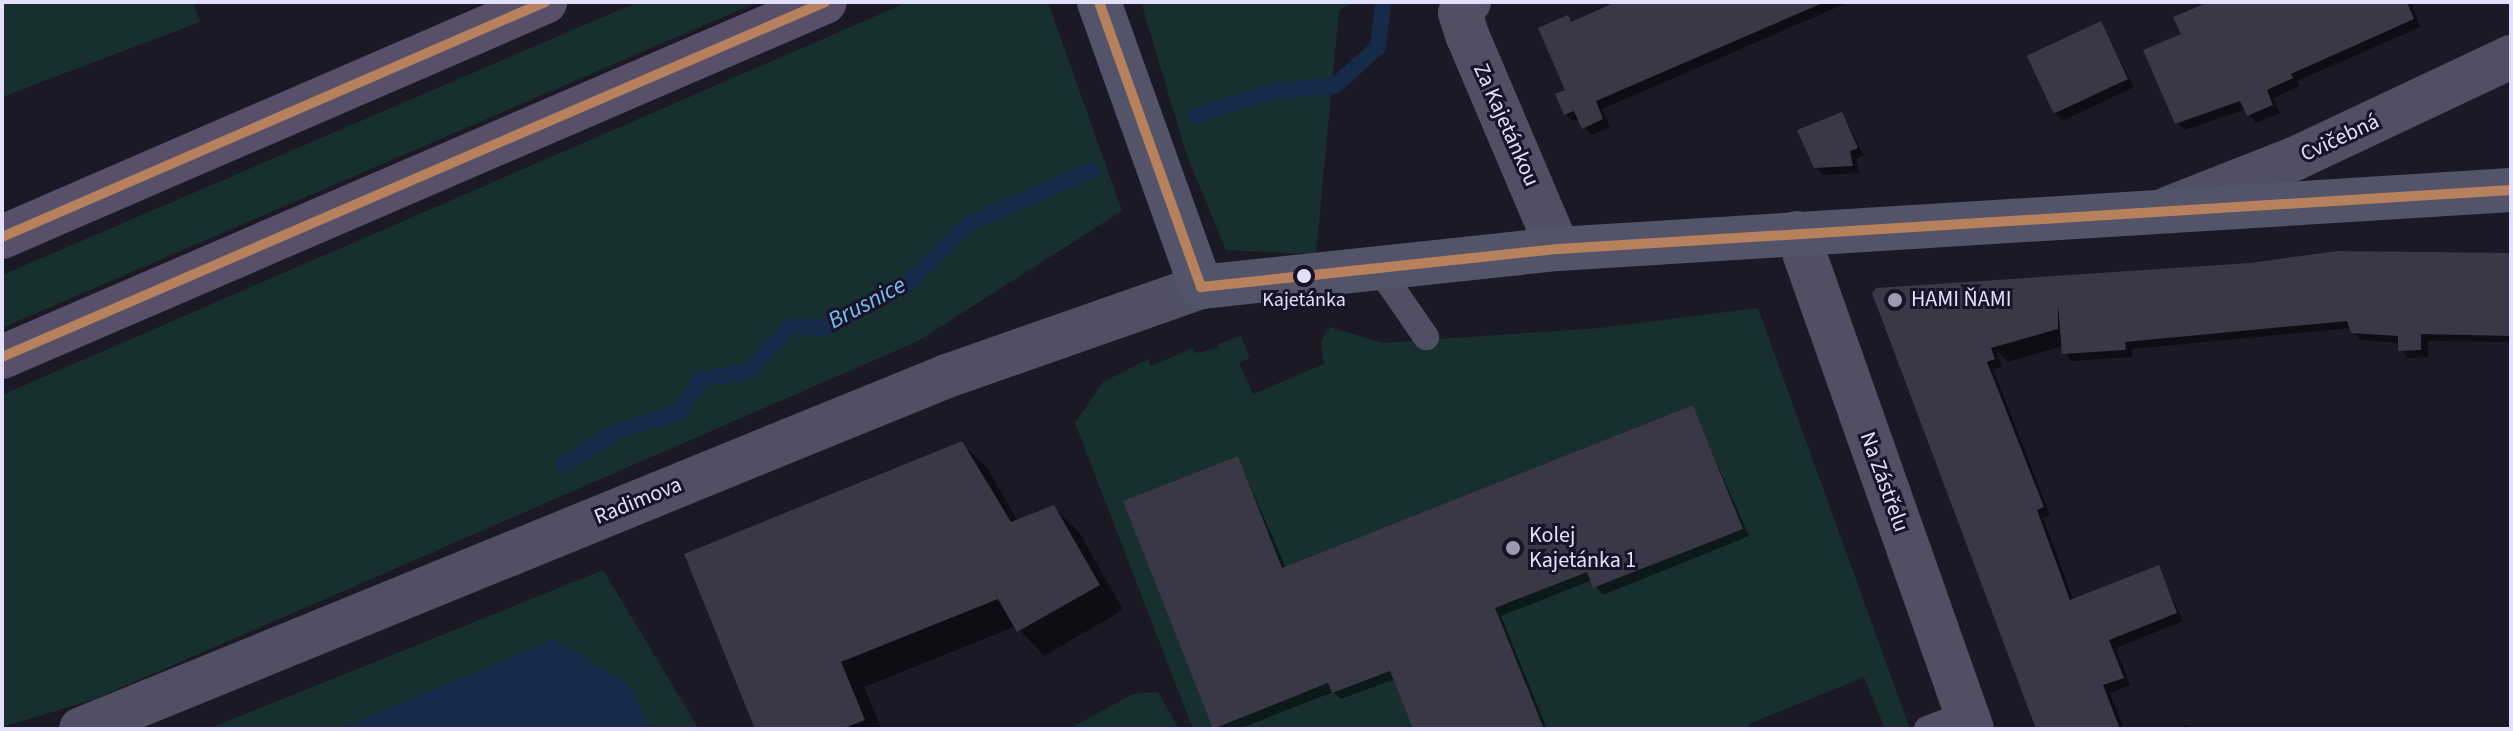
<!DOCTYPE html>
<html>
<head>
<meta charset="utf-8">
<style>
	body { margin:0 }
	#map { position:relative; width:2513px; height:731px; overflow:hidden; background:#1a1925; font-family:"Source Sans 3",sans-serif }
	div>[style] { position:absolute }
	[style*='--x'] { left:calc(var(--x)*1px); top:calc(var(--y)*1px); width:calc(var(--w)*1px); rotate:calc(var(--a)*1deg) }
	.green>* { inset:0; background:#182f2f }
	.water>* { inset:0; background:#152b49 }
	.shadow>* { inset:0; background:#0007 }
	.stream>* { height:16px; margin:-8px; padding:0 8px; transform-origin:8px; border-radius:8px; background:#152b49 }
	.building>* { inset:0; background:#3a3846; transform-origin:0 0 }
	.lane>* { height:26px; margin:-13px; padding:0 13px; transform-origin:13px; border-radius:13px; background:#504f64 }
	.street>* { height:44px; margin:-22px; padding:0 22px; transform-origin:22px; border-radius:22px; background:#504f64 }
	.secondary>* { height:44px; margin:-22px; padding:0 22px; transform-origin:22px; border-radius:22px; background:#53546a }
	.primary>* { height:44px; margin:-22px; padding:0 22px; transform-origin:22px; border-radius:22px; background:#575068 }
	.bus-1>* { height:10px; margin:-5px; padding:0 5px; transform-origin:5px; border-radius:5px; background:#b6815c }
	.dots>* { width:22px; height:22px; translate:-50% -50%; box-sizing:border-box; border:4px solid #17142a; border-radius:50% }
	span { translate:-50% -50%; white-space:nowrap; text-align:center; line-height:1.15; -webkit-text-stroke:6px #17142a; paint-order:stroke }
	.bus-label { font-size:20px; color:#e2e0fc }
	.street-label { font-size:22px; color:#e2e0fc }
	.poi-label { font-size:22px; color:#e2e0fc }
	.left { translate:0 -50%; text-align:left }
	.water-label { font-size:24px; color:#79c0f1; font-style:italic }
	.frame { position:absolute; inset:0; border:4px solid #e2e0fc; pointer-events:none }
</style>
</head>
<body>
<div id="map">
	<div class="green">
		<i style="clip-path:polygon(2px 2px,193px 2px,200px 22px,2px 97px)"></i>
		<i style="clip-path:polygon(638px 2px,758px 2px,2px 328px,2px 275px)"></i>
		<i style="clip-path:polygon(908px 2px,1048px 2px,1122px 211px,918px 341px,93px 700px,2px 727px,2px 395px)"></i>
		<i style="clip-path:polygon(1141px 2px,1357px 2px,1339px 10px,1316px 254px,1226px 250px,1187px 156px)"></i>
		<i style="clip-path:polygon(1758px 308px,1910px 729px,1885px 729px,1864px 677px,1749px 724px,1750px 729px,1544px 729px,1495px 608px,1587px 572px,1594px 588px,1743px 528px,1693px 405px,1282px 568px,1238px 456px,1124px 501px,1213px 729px,1328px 683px,1332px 692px,1390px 671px,1413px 729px,1193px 729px,1075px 423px,1103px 382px,1148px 359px,1151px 366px,1193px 348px,1196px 353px,1219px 348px,1218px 344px,1241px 336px,1250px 358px,1239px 363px,1253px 394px,1324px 364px,1321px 341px,1330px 327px,1383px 343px,1600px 328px)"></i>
		<i style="clip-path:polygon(603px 570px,699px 729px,650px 729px,629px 685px,436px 692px,341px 729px,208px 729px)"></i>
		<i style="clip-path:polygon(1158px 692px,1179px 729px,1069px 729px,1133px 694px)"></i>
	</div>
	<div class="water">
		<i style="clip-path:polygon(554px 639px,629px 685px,650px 729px,341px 729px)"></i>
	</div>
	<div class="shadow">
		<i style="clip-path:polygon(1622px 2px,1849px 2px,1602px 109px,1610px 127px,1591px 135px,1580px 119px,1573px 121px,1566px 114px,1568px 18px,1573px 23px)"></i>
		<i style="clip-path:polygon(2214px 2px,2411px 2px,2420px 27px,2297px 81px,2299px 86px,2273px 98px,2280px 113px,2256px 123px,2246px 109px,2185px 130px,2177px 122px,2183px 35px)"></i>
		<i style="clip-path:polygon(2101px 24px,2134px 87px,2062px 121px,2055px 113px)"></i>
		<i style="clip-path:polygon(1842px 114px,1864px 155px,1856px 159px,1859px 173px,1823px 175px,1816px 167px)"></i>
		<i style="clip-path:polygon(2511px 254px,2511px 342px,2428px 341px,2428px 357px,2407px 358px,2400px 343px,2360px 340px,2351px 328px,2132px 349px,2132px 357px,2071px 361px,2063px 346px,2008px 362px,1996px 350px,2002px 367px,1993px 369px,2050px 515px,2043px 518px,2074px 601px,2158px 568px,2183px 621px,2116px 648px,2130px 685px,2110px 693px,2124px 729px,2037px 729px,1874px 294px)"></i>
		<i style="clip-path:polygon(1692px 407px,1749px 536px,1603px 595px,1592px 580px,1501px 616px,1547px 729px,1415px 729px,1395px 679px,1341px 699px,1333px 692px,1239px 729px,1215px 728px,1238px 458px,1286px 568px)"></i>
		<i style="clip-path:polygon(962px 444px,987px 468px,1018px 521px,1054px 508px,1079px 532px,1123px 610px,1044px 656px,1016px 626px,864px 687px,882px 729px,758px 729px)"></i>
		<i style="clip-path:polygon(2186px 725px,2190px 729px,2175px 729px)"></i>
	</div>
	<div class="stream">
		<i style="--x:1197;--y:115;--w:77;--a:-17.5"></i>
		<i style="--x:1270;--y:92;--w:66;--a:-6.1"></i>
		<i style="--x:1336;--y:85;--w:57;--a:-42.1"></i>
		<i style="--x:1378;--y:47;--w:45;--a:-83.7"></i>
		<i style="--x:564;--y:464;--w:67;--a:-31.6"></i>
		<i style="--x:621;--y:429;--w:59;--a:-14.7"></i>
		<i style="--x:678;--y:414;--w:41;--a:-57.8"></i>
		<i style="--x:700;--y:379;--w:49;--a:-8.3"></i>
		<i style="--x:748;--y:372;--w:63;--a:-46.9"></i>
		<i style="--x:791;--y:326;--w:30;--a:4"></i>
		<i style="--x:821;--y:328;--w:95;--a:-26.8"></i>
		<i style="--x:906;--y:285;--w:89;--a:-44.1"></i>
		<i style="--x:970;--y:223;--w:133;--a:-23.5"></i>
	</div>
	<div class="building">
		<i style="clip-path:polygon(1616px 2px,1825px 2px,1596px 101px,1603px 119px,1582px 129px,1574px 111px,1564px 115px,1555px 94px,1565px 90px,1538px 28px,1568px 15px,1571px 22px)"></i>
		<i style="clip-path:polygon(2209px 2px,2407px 2px,2414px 19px,2291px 74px,2293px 78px,2267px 90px,2273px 105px,2247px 116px,2240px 101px,2175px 124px,2143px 50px,2181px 34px,2173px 17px)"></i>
		<i style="left:2101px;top:21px;width:64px;height:82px;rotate:65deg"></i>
		<i style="clip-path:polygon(1842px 112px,1858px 148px,1850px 151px,1853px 166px,1814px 168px,1797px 130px)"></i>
		<i style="clip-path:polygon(2337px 251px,2511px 253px,2511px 336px,2421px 334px,2421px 350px,2398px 351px,2398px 336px,2351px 333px,2347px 321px,2125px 342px,2126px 350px,2062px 354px,2058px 304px,2058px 329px,1991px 348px,1995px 359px,1987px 362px,2044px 507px,2037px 510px,2070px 600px,2159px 565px,2177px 613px,2109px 640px,2124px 678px,2103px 685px,2120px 729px,2036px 729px,1872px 293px,1876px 288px,2250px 263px)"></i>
		<i style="clip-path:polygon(1693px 405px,1743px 529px,1593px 588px,1587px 572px,1495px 608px,1544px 729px,1413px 729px,1390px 671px,1332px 693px,1328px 683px,1213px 729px,1123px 501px,1238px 456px,1282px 568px)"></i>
		<i style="clip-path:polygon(962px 441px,1011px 522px,1054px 505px,1100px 585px,1017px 632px,998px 599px,841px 662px,865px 720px,842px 729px,755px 729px,684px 554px)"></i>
	</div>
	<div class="lane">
		<i style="--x:1379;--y:269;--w:83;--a:55.3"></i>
		<i style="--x:1927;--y:729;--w:43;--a:-20.6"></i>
	</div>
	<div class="street">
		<i style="--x:1469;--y:2;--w:14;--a:129"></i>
		<i style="--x:1460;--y:13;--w:25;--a:72"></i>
		<i style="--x:1468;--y:37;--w:230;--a:67"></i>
		<i style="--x:2169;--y:208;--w:134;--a:-21.4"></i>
		<i style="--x:2294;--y:159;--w:240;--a:-25.2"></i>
		<i style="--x:1797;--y:233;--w:526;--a:70.57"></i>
		<i style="--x:81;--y:729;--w:935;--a:-22.18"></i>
		<i style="--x:947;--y:376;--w:269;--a:-19.3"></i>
	</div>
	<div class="secondary">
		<i style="--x:1099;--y:2;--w:303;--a:70.3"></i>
		<i style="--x:1201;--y:287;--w:359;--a:-6.1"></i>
		<i style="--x:1558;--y:249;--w:955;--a:-3.54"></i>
	</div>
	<div class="primary">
		<i style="--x:2;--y:237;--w:592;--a:-23.4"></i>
		<i style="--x:2;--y:357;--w:896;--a:-23.33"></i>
	</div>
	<div class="bus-1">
		<i style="--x:1099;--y:2;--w:303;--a:70.3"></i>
		<i style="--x:2;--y:237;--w:592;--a:-23.4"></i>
		<i style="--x:1201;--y:287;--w:359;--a:-6.1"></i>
		<i style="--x:1558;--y:249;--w:955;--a:-3.54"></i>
		<i style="--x:2;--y:357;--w:896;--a:-23.33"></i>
	</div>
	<div class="dots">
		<i style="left:1304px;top:276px;background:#e2e0fc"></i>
		<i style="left:1895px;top:300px;background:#9c9ab1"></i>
		<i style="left:1513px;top:548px;background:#9c9ab1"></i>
	</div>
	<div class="bus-label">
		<span style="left:1304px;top:300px">Kajetánka</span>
	</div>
	<div class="street-label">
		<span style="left:1506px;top:125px;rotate:66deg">Za Kajetánkou</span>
		<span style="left:2340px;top:138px;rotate:-25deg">Cvičebná</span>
		<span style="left:1884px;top:482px;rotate:70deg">Na Zástřelu</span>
		<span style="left:638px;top:501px;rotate:-22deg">Radimova</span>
	</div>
	<div class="poi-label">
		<span class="left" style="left:1911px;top:300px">HAMI ŇAMI</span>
		<span class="left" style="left:1529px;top:548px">Kolej<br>Kajetánka 1</span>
	</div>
	<div class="water-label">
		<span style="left:867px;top:303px;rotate:-28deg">Brusnice</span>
	</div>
	<div class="frame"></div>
</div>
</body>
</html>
